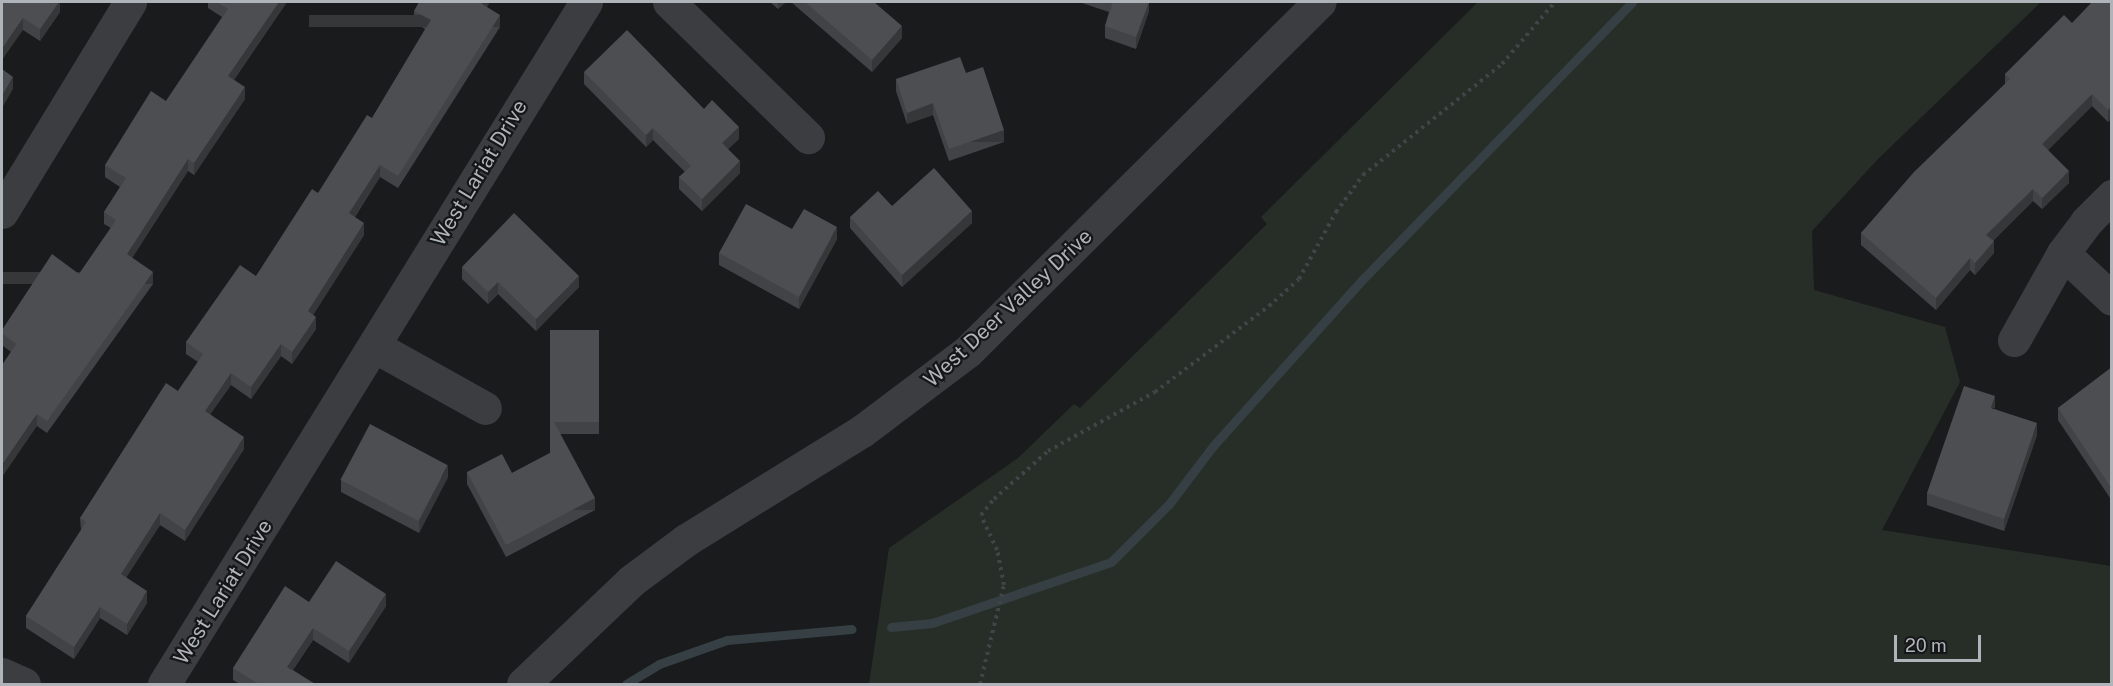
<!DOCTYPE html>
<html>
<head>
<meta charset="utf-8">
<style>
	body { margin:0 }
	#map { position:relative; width:2113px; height:686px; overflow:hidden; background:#1a1b1c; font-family:"Public Sans",sans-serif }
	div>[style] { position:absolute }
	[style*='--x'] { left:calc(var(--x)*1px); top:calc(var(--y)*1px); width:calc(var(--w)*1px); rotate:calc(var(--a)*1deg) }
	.green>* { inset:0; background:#272e27 }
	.stream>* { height:9px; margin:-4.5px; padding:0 4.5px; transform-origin:4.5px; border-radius:4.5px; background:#353f44 }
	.path>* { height:4px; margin-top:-2px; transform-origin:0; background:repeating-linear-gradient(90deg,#424448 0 3px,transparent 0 7.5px) }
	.minor>* { height:33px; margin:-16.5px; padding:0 16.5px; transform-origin:16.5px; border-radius:16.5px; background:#3c3d41 }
	.wall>* { inset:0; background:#414346 }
	.shaded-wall>* { inset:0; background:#353739; transform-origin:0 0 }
	.building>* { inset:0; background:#4c4e51; transform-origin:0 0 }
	span { translate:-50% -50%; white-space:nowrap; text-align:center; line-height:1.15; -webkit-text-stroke:4.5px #151617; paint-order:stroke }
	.street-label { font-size:21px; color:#aeb4ba }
	.frame { position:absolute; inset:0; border:3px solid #aeb4ba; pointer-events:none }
	.scale { position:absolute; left:1894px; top:635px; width:87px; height:27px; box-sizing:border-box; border:3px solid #aeb4ba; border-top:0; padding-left:8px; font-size:18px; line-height:21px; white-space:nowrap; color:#aeb4ba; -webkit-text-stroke:4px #151617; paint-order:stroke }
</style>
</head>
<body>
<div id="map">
	<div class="green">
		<i style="clip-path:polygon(1478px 2px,2041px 2px,1877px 160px,1812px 231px,1814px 290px,1945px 327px,1960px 382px,1882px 530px,2111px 566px,2111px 684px,869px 684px,889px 548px,1018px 458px,1074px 404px,1080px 408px,1267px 224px,1261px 217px)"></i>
	</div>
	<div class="stream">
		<i style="--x:891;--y:627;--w:41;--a:-5.6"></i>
		<i style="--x:932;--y:623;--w:189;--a:-18.8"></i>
		<i style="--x:1111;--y:562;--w:82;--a:-45"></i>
		<i style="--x:1169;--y:504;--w:73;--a:-52.8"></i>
		<i style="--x:1213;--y:446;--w:222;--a:-48.1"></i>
		<i style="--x:1361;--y:281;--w:389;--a:-45.8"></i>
		<i style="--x:626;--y:684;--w:39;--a:-31"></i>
		<i style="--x:659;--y:664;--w:72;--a:-19.4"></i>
		<i style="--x:727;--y:640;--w:125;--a:-5"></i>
	</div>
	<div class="path">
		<i style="--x:980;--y:684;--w:102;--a:-76.4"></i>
		<i style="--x:1004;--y:585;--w:36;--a:-101"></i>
		<i style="--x:997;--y:550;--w:38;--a:-115"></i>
		<i style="--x:981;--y:515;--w:21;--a:-51"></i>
		<i style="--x:994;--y:499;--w:72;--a:-41.6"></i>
		<i style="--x:1048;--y:451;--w:122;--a:-28.9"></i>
		<i style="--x:1155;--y:392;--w:143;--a:-37"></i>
		<i style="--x:1269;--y:306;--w:40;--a:-42"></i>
		<i style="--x:1299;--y:279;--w:77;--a:-61.1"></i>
		<i style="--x:1336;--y:212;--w:46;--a:-53.9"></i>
		<i style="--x:1363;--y:175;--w:178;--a:-38.6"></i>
		<i style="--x:1502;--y:64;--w:82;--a:-49.5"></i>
	</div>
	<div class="minor">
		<i style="--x:669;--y:2;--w:194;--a:44.2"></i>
		<i style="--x:2;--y:212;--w:246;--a:-58.6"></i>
		<i style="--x:2063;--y:253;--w:67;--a:43.2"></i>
		<i style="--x:2014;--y:340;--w:100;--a:-60.6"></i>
		<i style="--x:2063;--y:253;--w:39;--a:-53"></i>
		<i style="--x:2086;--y:222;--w:37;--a:-45"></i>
		<i style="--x:374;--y:346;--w:127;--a:29.2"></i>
		<i style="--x:2;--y:674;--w:24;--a:24"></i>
		<i style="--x:164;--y:684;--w:802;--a:-58.25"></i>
		<i style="--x:523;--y:684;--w:149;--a:-43.6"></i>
		<i style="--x:631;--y:581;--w:69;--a:-36.7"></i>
		<i style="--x:686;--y:540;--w:207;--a:-31.8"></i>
		<i style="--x:862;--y:431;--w:131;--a:-37"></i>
		<i style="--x:967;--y:352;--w:497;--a:-44.8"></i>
	</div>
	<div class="wall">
		<i style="clip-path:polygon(2px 2px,60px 2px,60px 12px,40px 41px,23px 30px)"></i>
		<i style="clip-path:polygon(208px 2px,287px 2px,234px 80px,245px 99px,194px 175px,188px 171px,132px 258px,153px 284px,47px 433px,37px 426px,11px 352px,2px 345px,2px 330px,79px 274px,111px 228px,104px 224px,104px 212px,120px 187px,105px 177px,105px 165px,166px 101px,222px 17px,208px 8px)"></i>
		<i style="clip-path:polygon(770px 2px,786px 2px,778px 9px)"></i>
		<i style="clip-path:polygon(791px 2px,874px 2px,902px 38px,872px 72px)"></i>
		<i style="clip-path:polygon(1079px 2px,1149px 2px,1149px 11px,1136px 49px,1105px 38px,1105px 26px,1109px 12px)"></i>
		<i style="clip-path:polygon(2112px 2px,2108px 122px,2092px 106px,2048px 150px,2069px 183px,2042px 209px,2033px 201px,1993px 241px,1994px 253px,1975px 275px,1970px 270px,1936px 310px,1861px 245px,1861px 233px,2005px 84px,2005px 74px,2072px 23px)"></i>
		<i style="clip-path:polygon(487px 7px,500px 27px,398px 188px,380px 177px,355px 217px,364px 235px,313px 315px,316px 329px,292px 364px,281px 356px,251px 399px,231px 385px,210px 414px,244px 449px,185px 541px,160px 525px,126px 577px,147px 603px,127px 635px,100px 618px,74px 659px,26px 628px,26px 616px,81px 530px,80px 518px,178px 391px,198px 362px,186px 354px,186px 342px,256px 276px,318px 193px,372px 118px,425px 29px,414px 22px,414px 11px)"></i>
		<i style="clip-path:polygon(584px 72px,704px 109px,739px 139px,728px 149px,740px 173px,702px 211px,679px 189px,679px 177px,685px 172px,653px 140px,646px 147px,584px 84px)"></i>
		<i style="clip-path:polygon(966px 73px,1004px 142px,949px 161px,933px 115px,907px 124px,896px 91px,896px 79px)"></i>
		<i style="clip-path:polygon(892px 206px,972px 223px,902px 287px,850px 228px,850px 217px)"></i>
		<i style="clip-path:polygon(792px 229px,837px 239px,799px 309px,719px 265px,719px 253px)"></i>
		<i style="clip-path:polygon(462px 267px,579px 287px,536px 331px,498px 294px,488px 304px,462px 279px)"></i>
		<i style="clip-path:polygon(550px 330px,599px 330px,599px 434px,560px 434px,595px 510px,506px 557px,467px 484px,467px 472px,512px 473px,550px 453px)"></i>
		<i style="clip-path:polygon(2112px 367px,2112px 501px,2058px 420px,2058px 408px)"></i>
		<i style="clip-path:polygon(1995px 409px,2037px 435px,2004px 531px,1927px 505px,1927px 493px)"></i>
		<i style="clip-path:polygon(448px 477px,419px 533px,341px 492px,341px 480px)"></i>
		<i style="clip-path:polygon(309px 602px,386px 606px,349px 663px,313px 640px,293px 670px,315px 684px,240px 684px,233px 680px,233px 668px)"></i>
	</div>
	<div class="shaded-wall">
		<i style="clip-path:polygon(55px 2px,60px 2px,60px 12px,40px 41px,40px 29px)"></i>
		<i style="clip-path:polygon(279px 2px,287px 2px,228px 88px,228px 76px)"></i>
		<i style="clip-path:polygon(483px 2px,490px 2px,482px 16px,482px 4px)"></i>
		<i style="clip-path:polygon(778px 2px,786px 2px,778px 9px)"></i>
		<i style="clip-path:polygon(1149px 2px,1149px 11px,1136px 49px,1136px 37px)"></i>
		<i style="left:500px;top:15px;width:12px;height:191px;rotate:90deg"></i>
		<i style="clip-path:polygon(23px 18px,23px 30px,2px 60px,2px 49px)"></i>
		<i style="clip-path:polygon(902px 26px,902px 38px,872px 72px,872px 60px)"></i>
		<i style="clip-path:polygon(13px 77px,13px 89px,2px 108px,2px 96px)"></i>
		<i style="clip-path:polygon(245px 87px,245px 99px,194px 175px,194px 163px)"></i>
		<i style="clip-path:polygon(2092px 94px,2092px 106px,2042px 156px,2042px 144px)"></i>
		<i style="clip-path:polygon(933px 103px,933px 115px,907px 124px,907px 113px)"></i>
		<i style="clip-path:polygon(2112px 107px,2112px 119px,2108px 122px,2108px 110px)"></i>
		<i style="clip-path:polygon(739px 127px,739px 139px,722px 155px,722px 143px)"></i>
		<i style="clip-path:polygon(653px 128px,653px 140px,646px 147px,646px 135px)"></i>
		<i style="left:1004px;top:130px;width:12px;height:58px;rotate:90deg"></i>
		<i style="clip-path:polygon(188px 159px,188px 171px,127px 266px,127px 254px)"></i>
		<i style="clip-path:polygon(740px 161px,740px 173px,702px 211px,702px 199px)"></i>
		<i style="clip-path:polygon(380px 165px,380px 177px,349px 225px,349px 213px)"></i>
		<i style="clip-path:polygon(2069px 171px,2069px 183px,2042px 209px,2042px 198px)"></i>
		<i style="clip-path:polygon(2033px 189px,2033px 201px,1986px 247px,1986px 235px)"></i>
		<i style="clip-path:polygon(972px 211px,972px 223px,902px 287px,902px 275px)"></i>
		<i style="clip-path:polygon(364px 223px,364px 235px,308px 323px,308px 311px)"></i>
		<i style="clip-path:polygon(837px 227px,837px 239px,799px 309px,799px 297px)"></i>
		<i style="clip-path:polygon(1994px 241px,1994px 253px,1975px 275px,1975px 263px)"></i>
		<i style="clip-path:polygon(1970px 258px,1970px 270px,1936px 310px,1936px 298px)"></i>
		<i style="left:153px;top:272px;width:12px;height:183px;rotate:90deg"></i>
		<i style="clip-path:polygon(579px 276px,579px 287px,536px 331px,536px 319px)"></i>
		<i style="clip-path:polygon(498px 282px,498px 294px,488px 304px,488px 292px)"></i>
		<i style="clip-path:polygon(316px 317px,316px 329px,292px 364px,292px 352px)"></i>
		<i style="clip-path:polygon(281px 344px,281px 356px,251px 399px,251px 387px)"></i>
		<i style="clip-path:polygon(231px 373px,231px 385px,205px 422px,205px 411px)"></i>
		<i style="clip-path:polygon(1995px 396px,1995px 408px,1991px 408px)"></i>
		<i style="clip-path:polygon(37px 414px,37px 426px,2px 477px,2px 465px)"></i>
		<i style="clip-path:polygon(2037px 423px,2037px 435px,2004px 531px,2004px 519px)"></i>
		<i style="clip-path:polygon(244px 437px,244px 449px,185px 541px,185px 530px)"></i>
		<i style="clip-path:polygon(448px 465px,448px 477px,419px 533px,419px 521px)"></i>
		<i style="left:595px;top:498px;width:12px;height:101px;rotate:90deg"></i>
		<i style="clip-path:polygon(160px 513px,160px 525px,121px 586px,121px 574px)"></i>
		<i style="clip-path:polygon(147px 591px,147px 603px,127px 635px,127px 624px)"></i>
		<i style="clip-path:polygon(386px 594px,386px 606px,349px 663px,349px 651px)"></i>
		<i style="clip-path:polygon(100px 607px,100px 618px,74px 659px,74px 647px)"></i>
		<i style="clip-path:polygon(313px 628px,313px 640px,287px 679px,287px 667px)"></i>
	</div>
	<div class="building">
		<i style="clip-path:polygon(2px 2px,59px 2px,40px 29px,23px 18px,2px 49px)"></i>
		<i style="clip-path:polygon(217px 2px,279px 2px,228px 76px,245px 87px,194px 163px,188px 159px,127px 254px,153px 272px,47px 421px,37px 414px,2px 465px,2px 365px,16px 344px,2px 333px,2px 330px,52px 254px,79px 274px,116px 220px,104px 212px,126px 178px,105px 165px,151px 91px,166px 101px,228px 9px)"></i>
		<i style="clip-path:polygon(419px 2px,483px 2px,482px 4px,500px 15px,398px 176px,380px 165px,349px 213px,364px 223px,308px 311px,316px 317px,292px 352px,281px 344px,251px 387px,231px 373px,205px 411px,244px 437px,185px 530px,160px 513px,121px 574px,147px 591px,127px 624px,100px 607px,74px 647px,26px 616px,86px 522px,80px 518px,166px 383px,178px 391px,203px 354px,186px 342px,240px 265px,256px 276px,312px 189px,318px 193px,367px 115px,372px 118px,431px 20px,414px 11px)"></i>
		<i style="clip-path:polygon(805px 2px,874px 2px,902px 26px,872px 60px)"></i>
		<i style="clip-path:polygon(1113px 2px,1149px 2px,1136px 37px,1105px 26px)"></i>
		<i style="clip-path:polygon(2092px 2px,2112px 2px,2112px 107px,2108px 110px,2092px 94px,2042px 144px,2069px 171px,2042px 198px,2033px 189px,1986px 235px,1994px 241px,1975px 263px,1970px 258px,1936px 298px,1861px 233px,1914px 172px,2010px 79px,2005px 74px,2064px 15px,2072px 23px)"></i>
		<i style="clip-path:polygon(627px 30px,704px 109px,712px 100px,739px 127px,722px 143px,740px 161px,702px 199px,679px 177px,691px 166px,653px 128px,646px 135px,584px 72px)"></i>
		<i style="clip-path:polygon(960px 57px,966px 73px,983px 67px,1004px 130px,949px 149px,933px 103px,907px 113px,896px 79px)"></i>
		<i style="clip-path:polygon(2px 69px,13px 77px,2px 96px)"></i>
		<i style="clip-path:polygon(934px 168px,972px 211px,902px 275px,850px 217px,878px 191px,892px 206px)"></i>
		<i style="clip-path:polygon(746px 204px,792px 229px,804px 209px,837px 227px,799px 297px,719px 253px)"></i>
		<i style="clip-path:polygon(514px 213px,579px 276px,536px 319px,498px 282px,488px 292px,462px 267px)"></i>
		<i style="clip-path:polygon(550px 330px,599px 330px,599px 422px,554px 422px,595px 498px,506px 545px,467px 472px,502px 454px,512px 473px,550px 453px)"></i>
		<i style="clip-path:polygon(2112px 367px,2112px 489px,2058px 408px)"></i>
		<i style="clip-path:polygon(1964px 386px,1995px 396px,1991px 408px,2037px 423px,2004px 519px,1927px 493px)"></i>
		<i style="left:370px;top:424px;width:88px;height:63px;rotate:28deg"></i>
		<i style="clip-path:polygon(336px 561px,386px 594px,349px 651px,313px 628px,287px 667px,315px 684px,259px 684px,233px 668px,285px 586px,309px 602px)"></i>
	</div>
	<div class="street-label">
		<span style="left:479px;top:173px;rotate:-59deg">West Lariat Drive</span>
		<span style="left:1008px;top:308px;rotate:-43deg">West Deer Valley Drive</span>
		<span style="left:223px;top:592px;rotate:-58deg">West Lariat Drive</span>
	</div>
	<div class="frame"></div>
	<div class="scale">20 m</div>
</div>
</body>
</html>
